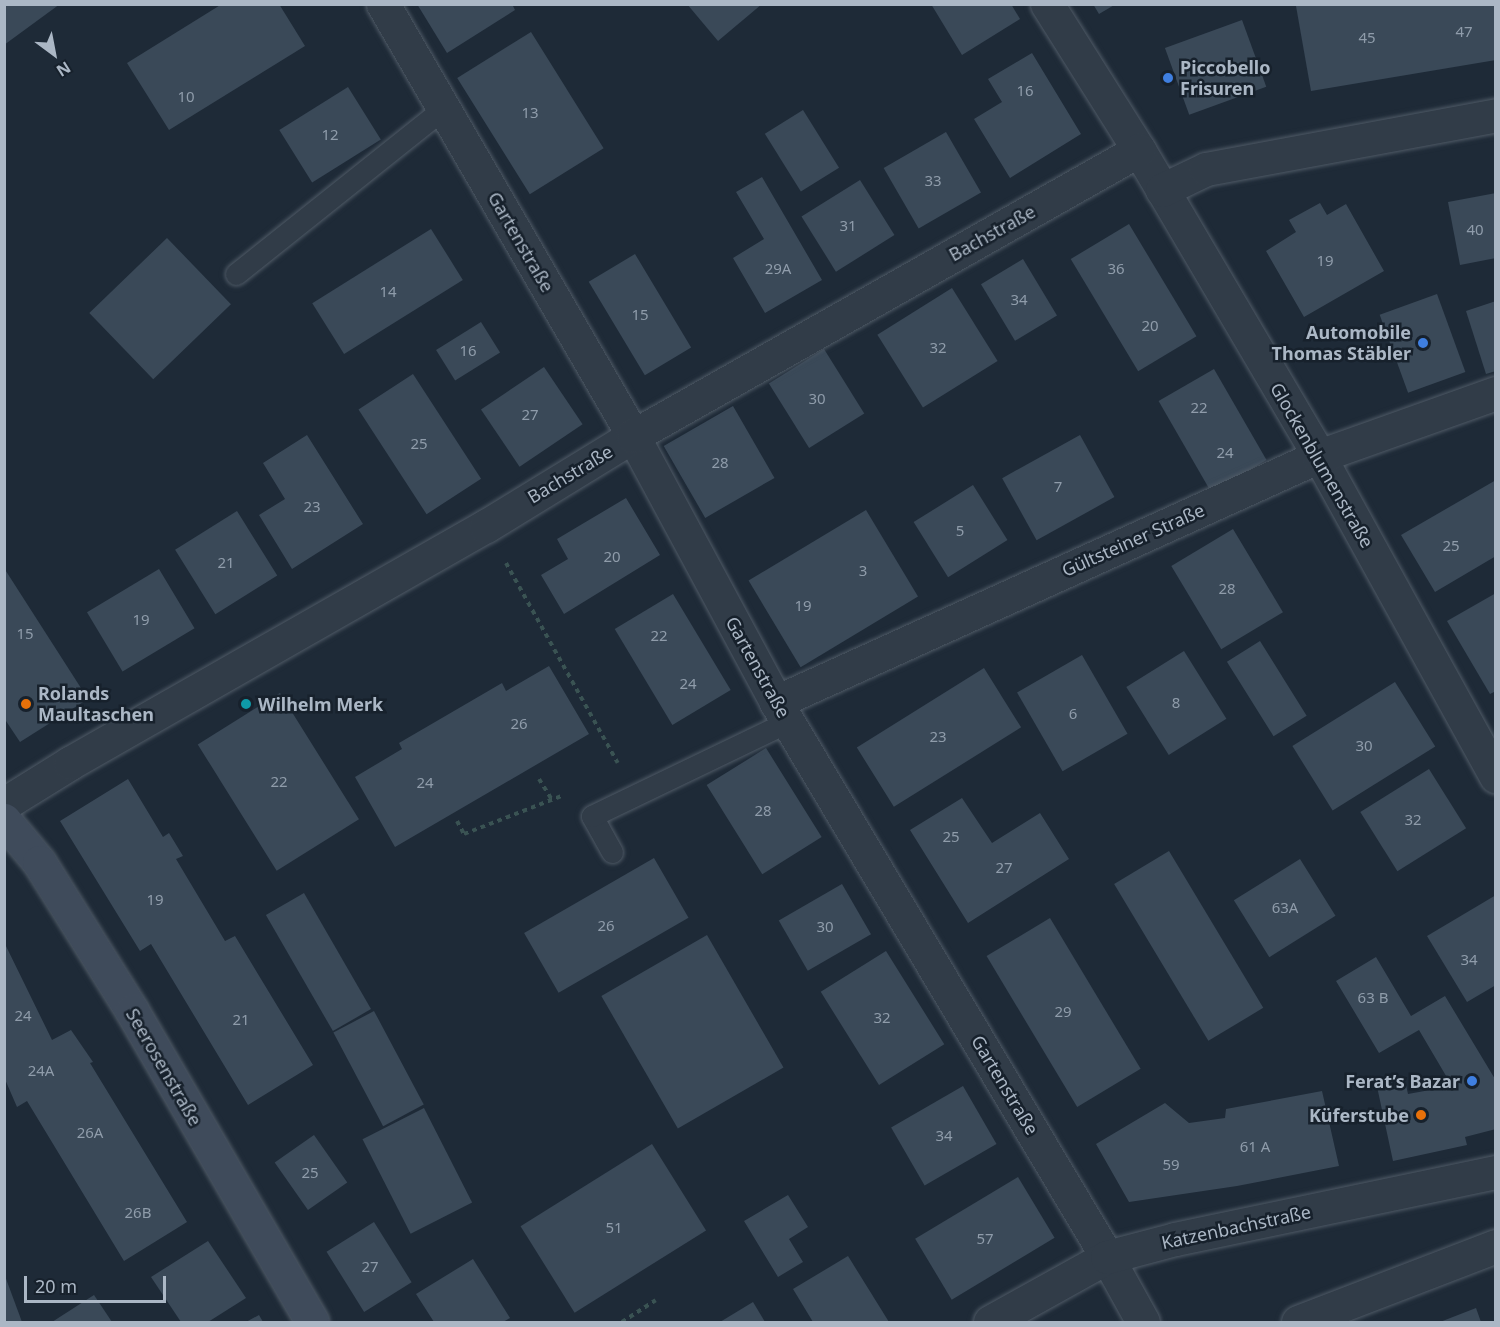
<!DOCTYPE html>
<html>
<head>
<meta charset="utf-8">
<style>
	body { margin:0 }
	#map { position:relative; width:1500px; height:1327px; overflow:hidden; background:#1e2a37; font-family:"Noto Sans",sans-serif }
	div>[style] { position:absolute }
	[style*='--x'] { left:calc(var(--x)*1px); top:calc(var(--y)*1px); width:calc(var(--w)*1px); rotate:calc(var(--a)*1deg) }
	.building>* { inset:0; background:#3a4958; transform-origin:0 0 }
	.path>* { height:4px; margin-top:-2px; transform-origin:0; background:repeating-linear-gradient(90deg,#3a5353 0 4.5px,transparent 0 9px) }
	.roads { filter:drop-shadow(0 0 2px #4f5a66) drop-shadow(0 0 2px #4f5a66) }
	.lane>* { height:21px; margin:-10.5px; padding:0 10.5px; transform-origin:10.5px; border-radius:10.5px; background:#313c48 }
	.street>* { height:33px; margin:-16.5px; padding:0 16.5px; transform-origin:16.5px; border-radius:16.5px; background:#313c48 }
	.secondary>* { height:33px; margin:-16.5px; padding:0 16.5px; transform-origin:16.5px; border-radius:16.5px; background:#3f4b5b }
	.dots>* { width:16px; height:16px; translate:-50% -50%; box-sizing:border-box; border:3px solid #17212c; border-radius:50% }
	span { translate:-50% -50%; white-space:nowrap; text-align:center; line-height:1.15; -webkit-text-stroke:5px #17212c; paint-order:stroke }
	.number-label { font-size:15px; color:#8f9caa }
	.number-label span { -webkit-text-stroke-width:0 }
	.poi-label { font-size:18px; color:#abb7c5; font-weight:700 }
	.left { translate:0 -50%; text-align:left }
	.right { translate:-100% -50%; text-align:right }
	.street-label { font-size:18px; color:#abb7c5 }
	.frame { position:absolute; inset:0; border:6px solid #abb7c5; pointer-events:none }
	.north { position:absolute; left:24px; top:24px; width:60px; height:60px; -webkit-text-stroke:4px #17212c; paint-order:stroke; rotate:148deg; font-size:16px; font-weight:700; line-height:24px; text-align:center; color:#abb7c5 }
	.north::after { content:''; display:block; margin:auto; width:21px; height:27px; background:#abb7c5; clip-path:polygon(50% 0,100% 100%,50% 72%,0 100%) }
	.scale { position:absolute; left:24px; top:1276px; width:142px; height:27px; box-sizing:border-box; border:3px solid #abb7c5; border-top:0; padding-left:8px; font-size:18px; line-height:21px; white-space:nowrap; color:#abb7c5; -webkit-text-stroke:4px #17212c; paint-order:stroke }
</style>
</head>
<body>
<div id="map">
	<div class="building">
		<i style="clip-path:polygon(4px 4px,60px 4px,4px 45px)"></i>
		<i style="clip-path:polygon(222px 4px,279px 4px,305px 46px,169px 130px,127px 63px)"></i>
		<i style="clip-path:polygon(417px 4px,512px 4px,515px 10px,447px 53px)"></i>
		<i style="clip-path:polygon(687px 4px,762px 4px,718px 41px)"></i>
		<i style="clip-path:polygon(931px 4px,1011px 4px,1020px 19px,962px 55px)"></i>
		<i style="clip-path:polygon(1093px 4px,1116px 4px,1099px 14px)"></i>
		<i style="clip-path:polygon(1302px 4px,1496px 4px,1496px 60px,1311px 91px,1296px 6px)"></i>
		<i style="left:1242px;top:20px;width:71px;height:82px;rotate:70deg"></i>
		<i style="left:531px;top:32px;width:137px;height:87px;rotate:58deg"></i>
		<i style="clip-path:polygon(1032px 53px,1081px 134px,1010px 178px,974px 119px,1002px 102px,988px 79px)"></i>
		<i style="left:348px;top:87px;width:62px;height:81px;rotate:58deg"></i>
		<i style="left:803px;top:110px;width:68px;height:45px;rotate:58deg"></i>
		<i style="left:946px;top:132px;width:70px;height:72px;rotate:60deg"></i>
		<i style="clip-path:polygon(762px 177px,822px 280px,765px 313px,733px 258px,764px 239px,736px 192px)"></i>
		<i style="left:860px;top:180px;width:65px;height:69px;rotate:58deg"></i>
		<i style="clip-path:polygon(1496px 193px,1496px 258px,1460px 265px,1448px 202px)"></i>
		<i style="clip-path:polygon(1320px 203px,1327px 215px,1346px 204px,1384px 271px,1304px 317px,1266px 251px,1296px 232px,1289px 220px)"></i>
		<i style="left:1129px;top:224px;width:131px;height:68px;rotate:59deg"></i>
		<i style="left:431px;top:229px;width:60px;height:140px;rotate:58deg"></i>
		<i style="left:167px;top:238px;width:92px;height:108px;rotate:46deg"></i>
		<i style="left:635px;top:254px;width:109px;height:54px;rotate:59deg"></i>
		<i style="left:1023px;top:259px;width:66px;height:49px;rotate:59deg"></i>
		<i style="left:952px;top:288px;width:86px;height:88px;rotate:58deg"></i>
		<i style="left:1437px;top:294px;width:83px;height:61px;rotate:70deg"></i>
		<i style="clip-path:polygon(1496px 301px,1496px 371px,1486px 374px,1466px 311px)"></i>
		<i style="left:481px;top:322px;width:36px;height:53px;rotate:58deg"></i>
		<i style="left:824px;top:349px;width:76px;height:65px;rotate:58deg"></i>
		<i style="left:544px;top:367px;width:69px;height:76px;rotate:56deg"></i>
		<i style="left:1214px;top:369px;width:105px;height:64px;rotate:60deg"></i>
		<i style="left:413px;top:374px;width:125px;height:65px;rotate:57deg"></i>
		<i style="left:733px;top:406px;width:83px;height:80px;rotate:60deg"></i>
		<i style="clip-path:polygon(307px 435px,363px 524px,292px 569px,259px 515px,285px 499px,263px 463px)"></i>
		<i style="left:1080px;top:435px;width:71px;height:89px;rotate:61deg"></i>
		<i style="clip-path:polygon(1496px 480px,1496px 556px,1435px 592px,1401px 535px)"></i>
		<i style="left:973px;top:485px;width:65px;height:70px;rotate:58deg"></i>
		<i style="clip-path:polygon(626px 498px,660px 555px,564px 614px,541px 575px,568px 559px,557px 539px)"></i>
		<i style="left:866px;top:510px;width:101px;height:137px;rotate:59deg"></i>
		<i style="left:237px;top:511px;width:76px;height:73px;rotate:58deg"></i>
		<i style="left:1233px;top:529px;width:97px;height:72px;rotate:59deg"></i>
		<i style="clip-path:polygon(4px 568px,88px 699px,20px 742px,4px 718px)"></i>
		<i style="left:159px;top:569px;width:69px;height:84px;rotate:59deg"></i>
		<i style="clip-path:polygon(1496px 593px,1496px 691px,1490px 694px,1447px 621px)"></i>
		<i style="left:673px;top:594px;width:112px;height:68px;rotate:59deg"></i>
		<i style="left:1260px;top:641px;width:88px;height:39px;rotate:58deg"></i>
		<i style="left:1184px;top:651px;width:80px;height:68px;rotate:58deg"></i>
		<i style="left:1082px;top:655px;width:91px;height:75px;rotate:60deg"></i>
		<i style="clip-path:polygon(549px 666px,589px 734px,395px 847px,355px 777px,402px 749px,399px 743px,502px 683px,506px 691px)"></i>
		<i style="left:984px;top:668px;width:70px;height:150px;rotate:58deg"></i>
		<i style="left:1395px;top:682px;width:76px;height:121px;rotate:58deg"></i>
		<i style="left:280px;top:693px;width:149px;height:97px;rotate:58deg"></i>
		<i style="left:766px;top:748px;width:105px;height:70px;rotate:58deg"></i>
		<i style="left:1429px;top:769px;width:70px;height:81px;rotate:58deg"></i>
		<i style="clip-path:polygon(128px 779px,163px 837px,169px 833px,183px 856px,176px 859px,225px 941px,235px 936px,313px 1065px,248px 1105px,151px 944px,140px 951px,60px 821px)"></i>
		<i style="clip-path:polygon(962px 798px,992px 843px,1040px 813px,1069px 859px,968px 923px,910px 830px)"></i>
		<i style="left:1169px;top:851px;width:183px;height:64px;rotate:59deg"></i>
		<i style="left:654px;top:858px;width:69px;height:150px;rotate:60deg"></i>
		<i style="left:1300px;top:859px;width:67px;height:78px;rotate:58deg"></i>
		<i style="left:842px;top:884px;width:58px;height:73px;rotate:60deg"></i>
		<i style="left:304px;top:893px;width:134px;height:44px;rotate:60deg"></i>
		<i style="clip-path:polygon(1496px 895px,1496px 985px,1467px 1002px,1427px 936px)"></i>
		<i style="left:1050px;top:918px;width:176px;height:74px;rotate:59deg"></i>
		<i style="left:707px;top:935px;width:153px;height:122px;rotate:60deg"></i>
		<i style="clip-path:polygon(4px 942px,52px 1040px,71px 1030px,93px 1062px,90px 1063px,187px 1222px,124px 1261px,27px 1101px,17px 1107px,4px 1077px)"></i>
		<i style="left:886px;top:951px;width:110px;height:77px;rotate:58deg"></i>
		<i style="clip-path:polygon(1376px 957px,1411px 1016px,1445px 996px,1495px 1079px,1496px 1129px,1465px 1137px,1467px 1145px,1393px 1161px,1376px 1082px,1404px 1076px,1408px 1094px,1452px 1086px,1419px 1030px,1379px 1053px,1336px 981px)"></i>
		<i style="left:374px;top:1011px;width:106px;height:46px;rotate:62deg"></i>
		<i style="left:963px;top:1086px;width:67px;height:83px;rotate:60deg"></i>
		<i style="clip-path:polygon(1322px 1091px,1339px 1166px,1237px 1186px,1129px 1202px,1096px 1144px,1165px 1103px,1189px 1123px,1225px 1118px,1226px 1109px)"></i>
		<i style="left:424px;top:1108px;width:106px;height:69px;rotate:63deg"></i>
		<i style="left:314px;top:1135px;width:58px;height:48px;rotate:55deg"></i>
		<i style="left:652px;top:1144px;width:102px;height:155px;rotate:58deg"></i>
		<i style="left:1018px;top:1177px;width:71px;height:120px;rotate:59deg"></i>
		<i style="clip-path:polygon(788px 1195px,808px 1227px,789px 1239px,803px 1262px,778px 1277px,744px 1221px)"></i>
		<i style="left:374px;top:1222px;width:71px;height:56px;rotate:58deg"></i>
		<i style="clip-path:polygon(208px 1241px,246px 1298px,208px 1322px,181px 1322px,151px 1277px)"></i>
		<i style="clip-path:polygon(848px 1256px,889px 1322px,813px 1322px,793px 1289px)"></i>
		<i style="clip-path:polygon(473px 1259px,510px 1318px,503px 1322px,434px 1322px,416px 1294px)"></i>
		<i style="clip-path:polygon(4px 1276px,5px 1276px,22px 1322px,4px 1322px)"></i>
		<i style="clip-path:polygon(94px 1295px,112px 1322px,52px 1322px)"></i>
		<i style="clip-path:polygon(753px 1302px,765px 1322px,720px 1322px)"></i>
		<i style="clip-path:polygon(1476px 1308px,1481px 1322px,1440px 1322px)"></i>
		<i style="clip-path:polygon(259px 1315px,263px 1322px,246px 1322px)"></i>
	</div>
	<div class="path">
		<i style="--x:506;--y:563;--w:229;--a:60.8"></i>
		<i style="--x:539;--y:779;--w:25;--a:58"></i>
		<i style="--x:457;--y:821;--w:15;--a:62"></i>
		<i style="--x:464;--y:834;--w:107;--a:-21.3"></i>
		<i style="--x:622;--y:1322;--w:40;--a:-32.9"></i>
	</div>
	<div class="roads">
		<div class="lane">
			<i style="--x:236;--y:274;--w:266;--a:-38.6"></i>
			<i style="--x:612;--y:852;--w:41;--a:-119.1"></i>
			<i style="--x:592;--y:816;--w:216;--a:-25.7"></i>
		</div>
		<div class="street">
			<i style="--x:383;--y:4;--w:499;--a:59.9"></i>
			<i style="--x:633;--y:436;--w:302;--a:61.7"></i>
			<i style="--x:776;--y:702;--w:646;--a:59.19"></i>
			<i style="--x:1107;--y:1257;--w:74;--a:61"></i>
			<i style="--x:1047;--y:4;--w:173;--a:57.8"></i>
			<i style="--x:1139;--y:150;--w:355;--a:59.5"></i>
			<i style="--x:1319;--y:456;--w:366;--a:61.1"></i>
			<i style="--x:1162;--y:190;--w:49;--a:-25.5"></i>
			<i style="--x:1206;--y:169;--w:295;--a:-10.5"></i>
			<i style="--x:776;--y:702;--w:596;--a:-24.37"></i>
			<i style="--x:1319;--y:456;--w:188;--a:-19.6"></i>
			<i style="--x:4;--y:804;--w:78;--a:-31.8"></i>
			<i style="--x:70;--y:763;--w:479;--a:-29.7"></i>
			<i style="--x:486;--y:526;--w:172;--a:-31.5"></i>
			<i style="--x:633;--y:436;--w:581;--a:-29.48"></i>
			<i style="--x:990;--y:1322;--w:134;--a:-29.1"></i>
			<i style="--x:1107;--y:1257;--w:70;--a:-14.8"></i>
			<i style="--x:1175;--y:1239;--w:328;--a:-11.8"></i>
			<i style="--x:1298;--y:1322;--w:212;--a:-21"></i>
		</div>
		<div class="secondary">
			<i style="--x:4;--y:820;--w:55;--a:50.2"></i>
			<i style="--x:39;--y:862;--w:176;--a:58"></i>
			<i style="--x:132;--y:1011;--w:359;--a:59.9"></i>
		</div>
	</div>
	<div class="dots">
		<i style="left:1168px;top:78px;background:#3f7fe0"></i>
		<i style="left:1423px;top:343px;background:#3f7fe0"></i>
		<i style="left:26px;top:704px;background:#e8710a"></i>
		<i style="left:246px;top:704px;background:#0f9aa8"></i>
		<i style="left:1472px;top:1081px;background:#3f7fe0"></i>
		<i style="left:1421px;top:1115px;background:#e8710a"></i>
	</div>
	<div class="number-label">
		<span style="left:1464px;top:32px">47</span>
		<span style="left:1367px;top:38px">45</span>
		<span style="left:1025px;top:91px">16</span>
		<span style="left:186px;top:97px">10</span>
		<span style="left:530px;top:113px">13</span>
		<span style="left:330px;top:135px">12</span>
		<span style="left:933px;top:181px">33</span>
		<span style="left:848px;top:226px">31</span>
		<span style="left:1475px;top:230px">40</span>
		<span style="left:1325px;top:261px">19</span>
		<span style="left:778px;top:269px">29A</span>
		<span style="left:1116px;top:269px">36</span>
		<span style="left:388px;top:292px">14</span>
		<span style="left:1019px;top:300px">34</span>
		<span style="left:640px;top:315px">15</span>
		<span style="left:1150px;top:326px">20</span>
		<span style="left:938px;top:348px">32</span>
		<span style="left:468px;top:351px">16</span>
		<span style="left:817px;top:399px">30</span>
		<span style="left:1199px;top:408px">22</span>
		<span style="left:530px;top:415px">27</span>
		<span style="left:419px;top:444px">25</span>
		<span style="left:1225px;top:453px">24</span>
		<span style="left:720px;top:463px">28</span>
		<span style="left:1058px;top:487px">7</span>
		<span style="left:312px;top:507px">23</span>
		<span style="left:960px;top:531px">5</span>
		<span style="left:1451px;top:546px">25</span>
		<span style="left:612px;top:557px">20</span>
		<span style="left:226px;top:563px">21</span>
		<span style="left:863px;top:571px">3</span>
		<span style="left:1227px;top:589px">28</span>
		<span style="left:803px;top:606px">19</span>
		<span style="left:141px;top:620px">19</span>
		<span style="left:25px;top:634px">15</span>
		<span style="left:659px;top:636px">22</span>
		<span style="left:688px;top:684px">24</span>
		<span style="left:1176px;top:703px">8</span>
		<span style="left:1073px;top:714px">6</span>
		<span style="left:519px;top:724px">26</span>
		<span style="left:938px;top:737px">23</span>
		<span style="left:1364px;top:746px">30</span>
		<span style="left:279px;top:782px">22</span>
		<span style="left:425px;top:783px">24</span>
		<span style="left:763px;top:811px">28</span>
		<span style="left:1413px;top:820px">32</span>
		<span style="left:951px;top:837px">25</span>
		<span style="left:1004px;top:868px">27</span>
		<span style="left:155px;top:900px">19</span>
		<span style="left:1285px;top:908px">63A</span>
		<span style="left:606px;top:926px">26</span>
		<span style="left:825px;top:927px">30</span>
		<span style="left:1469px;top:960px">34</span>
		<span style="left:1373px;top:998px">63 B</span>
		<span style="left:1063px;top:1012px">29</span>
		<span style="left:23px;top:1016px">24</span>
		<span style="left:882px;top:1018px">32</span>
		<span style="left:241px;top:1020px">21</span>
		<span style="left:41px;top:1071px">24A</span>
		<span style="left:90px;top:1133px">26A</span>
		<span style="left:944px;top:1136px">34</span>
		<span style="left:1255px;top:1147px">61 A</span>
		<span style="left:1171px;top:1165px">59</span>
		<span style="left:310px;top:1173px">25</span>
		<span style="left:138px;top:1213px">26B</span>
		<span style="left:614px;top:1228px">51</span>
		<span style="left:985px;top:1239px">57</span>
		<span style="left:370px;top:1267px">27</span>
	</div>
	<div class="poi-label">
		<span class="left" style="left:1180px;top:78px">Piccobello<br>Frisuren</span>
		<span class="right" style="left:1411px;top:343px">Automobile<br>Thomas Stäbler</span>
		<span class="left" style="left:38px;top:704px">Rolands<br>Maultaschen</span>
		<span class="left" style="left:258px;top:704px">Wilhelm Merk</span>
		<span class="right" style="left:1460px;top:1081px">Ferat’s Bazar</span>
		<span class="right" style="left:1409px;top:1115px">Küferstube</span>
	</div>
	<div class="street-label">
		<span style="left:992px;top:233px;rotate:-29deg">Bachstraße</span>
		<span style="left:521px;top:242px;rotate:60deg">Gartenstraße</span>
		<span style="left:1322px;top:465px;rotate:60deg">Glockenblumenstraße</span>
		<span style="left:570px;top:474px;rotate:-31deg">Bachstraße</span>
		<span style="left:1133px;top:540px;rotate:-24deg">Gültsteiner Straße</span>
		<span style="left:758px;top:667px;rotate:61deg">Gartenstraße</span>
		<span style="left:164px;top:1067px;rotate:60deg">Seerosenstraße</span>
		<span style="left:1005px;top:1085px;rotate:59deg">Gartenstraße</span>
		<span style="left:1236px;top:1227px;rotate:-12deg">Katzenbachstraße</span>
	</div>
	<div class="frame"></div>
	<div class="north">N</div>
	<div class="scale">20 m</div>
</div>
</body>
</html>
